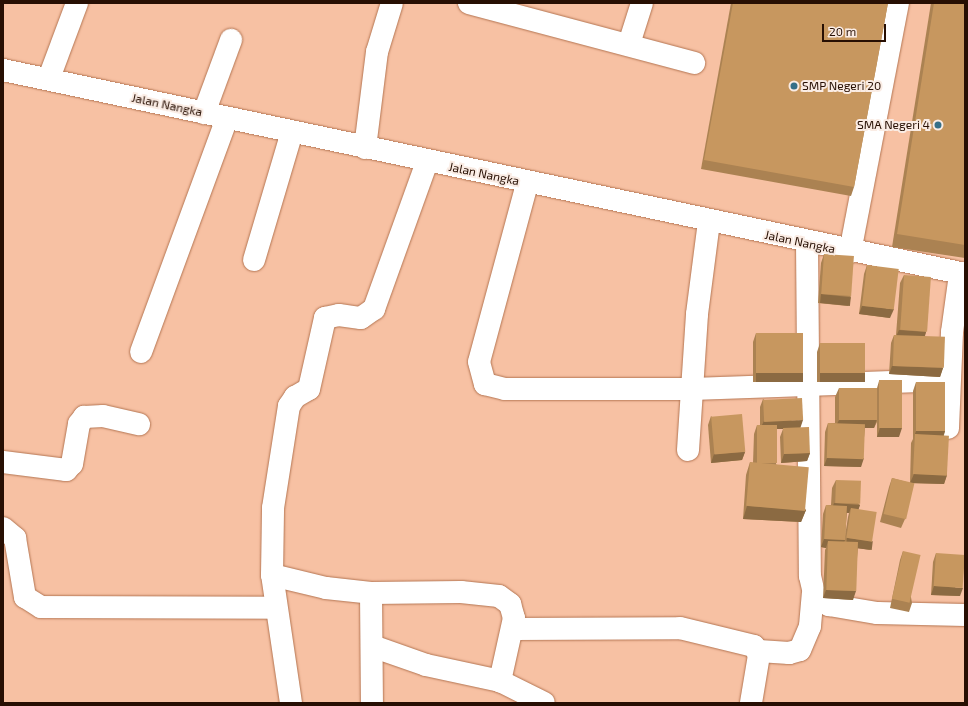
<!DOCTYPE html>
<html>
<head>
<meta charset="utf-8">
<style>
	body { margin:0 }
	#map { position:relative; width:968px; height:706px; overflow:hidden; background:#f7c1a3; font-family:"Exo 2",sans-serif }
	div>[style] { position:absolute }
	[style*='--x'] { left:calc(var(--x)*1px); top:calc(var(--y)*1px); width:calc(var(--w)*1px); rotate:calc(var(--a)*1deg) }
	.roads { filter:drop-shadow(0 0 1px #b47552) drop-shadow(0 0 1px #b47552) }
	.minor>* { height:22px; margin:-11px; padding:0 11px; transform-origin:11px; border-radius:11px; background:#fff }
	.wall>* { inset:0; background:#ab8252 }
	.shaded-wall>* { inset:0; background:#8b6a42; transform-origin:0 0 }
	.building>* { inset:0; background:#c7975f; transform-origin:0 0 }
	.dots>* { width:11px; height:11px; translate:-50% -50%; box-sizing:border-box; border:2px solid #faece4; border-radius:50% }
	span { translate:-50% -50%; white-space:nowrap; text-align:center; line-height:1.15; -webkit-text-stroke:4px #faece4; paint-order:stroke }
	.poi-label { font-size:12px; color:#270f03 }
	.left { translate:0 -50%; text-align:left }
	.right { translate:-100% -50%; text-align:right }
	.street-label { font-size:12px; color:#270f03 }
	.frame { position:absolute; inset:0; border:4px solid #270f03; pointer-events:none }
	.scale { position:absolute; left:822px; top:24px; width:64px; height:18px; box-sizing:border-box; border:2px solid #270f03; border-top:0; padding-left:5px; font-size:12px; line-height:14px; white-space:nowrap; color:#270f03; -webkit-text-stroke:3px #faece4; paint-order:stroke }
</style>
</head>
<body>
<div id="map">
	<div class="roads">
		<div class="minor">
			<i style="--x:469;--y:3;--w:233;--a:14.9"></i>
			<i style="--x:629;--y:44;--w:43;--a:-72.4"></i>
			<i style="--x:3;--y:70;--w:983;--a:11.97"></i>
			<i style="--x:49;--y:78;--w:80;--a:-69.5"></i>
			<i style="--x:204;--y:113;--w:78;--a:-69.7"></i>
			<i style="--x:365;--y:148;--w:97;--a:-82.9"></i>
			<i style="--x:377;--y:52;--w:51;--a:-73"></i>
			<i style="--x:527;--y:184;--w:184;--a:105.1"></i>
			<i style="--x:479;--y:362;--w:23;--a:75"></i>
			<i style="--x:485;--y:384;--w:21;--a:14"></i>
			<i style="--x:505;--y:389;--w:187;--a:0"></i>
			<i style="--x:692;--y:389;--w:257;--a:-2"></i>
			<i style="--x:807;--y:243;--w:333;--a:89.5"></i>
			<i style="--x:810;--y:576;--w:23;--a:77"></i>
			<i style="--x:815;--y:598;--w:16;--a:27"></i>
			<i style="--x:829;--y:605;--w:49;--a:9.5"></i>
			<i style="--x:877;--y:613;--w:88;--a:1.3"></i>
			<i style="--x:850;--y:252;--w:254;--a:-79.1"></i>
			<i style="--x:254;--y:260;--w:134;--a:-73.5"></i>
			<i style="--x:141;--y:352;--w:249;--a:-69.8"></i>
			<i style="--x:948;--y:428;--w:96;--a:-87.6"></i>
			<i style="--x:952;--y:332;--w:59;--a:-82.1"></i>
			<i style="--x:688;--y:450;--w:136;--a:-86.2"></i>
			<i style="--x:697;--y:314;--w:94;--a:-82.6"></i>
			<i style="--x:3;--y:462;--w:64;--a:7.2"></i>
			<i style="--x:66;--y:470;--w:8;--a:-45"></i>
			<i style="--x:72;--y:464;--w:41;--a:-80.1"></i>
			<i style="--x:79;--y:424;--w:9;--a:-54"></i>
			<i style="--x:84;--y:417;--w:19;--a:-3"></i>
			<i style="--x:103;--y:416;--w:37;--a:13"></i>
			<i style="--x:3;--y:528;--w:16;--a:40"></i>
			<i style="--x:15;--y:538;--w:60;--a:80.4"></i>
			<i style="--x:25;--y:597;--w:19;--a:32"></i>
			<i style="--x:41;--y:607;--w:235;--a:0.2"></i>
			<i style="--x:272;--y:575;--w:67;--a:-89.1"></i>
			<i style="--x:273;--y:508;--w:103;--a:-81.1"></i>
			<i style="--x:289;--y:406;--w:11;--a:-56"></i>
			<i style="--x:295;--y:397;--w:16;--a:-30"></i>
			<i style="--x:309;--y:389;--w:73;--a:-77.3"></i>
			<i style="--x:325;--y:318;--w:14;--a:-12"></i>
			<i style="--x:339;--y:315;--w:22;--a:8"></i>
			<i style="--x:361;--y:318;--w:16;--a:-35"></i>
			<i style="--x:374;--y:309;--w:156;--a:-70.2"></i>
			<i style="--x:371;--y:593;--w:90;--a:-0.6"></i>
			<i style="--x:461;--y:592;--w:38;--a:6"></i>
			<i style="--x:499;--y:596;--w:14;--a:36"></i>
			<i style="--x:510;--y:604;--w:15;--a:74"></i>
			<i style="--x:514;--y:618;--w:65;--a:102.5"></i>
			<i style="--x:500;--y:681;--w:49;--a:26.6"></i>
			<i style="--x:514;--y:629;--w:166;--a:-0.3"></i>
			<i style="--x:680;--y:628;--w:76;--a:13.7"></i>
			<i style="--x:754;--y:646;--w:10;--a:61"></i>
			<i style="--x:759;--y:655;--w:49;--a:99.5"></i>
			<i style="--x:372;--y:646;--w:57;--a:19.4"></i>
			<i style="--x:426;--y:665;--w:76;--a:12.2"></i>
			<i style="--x:759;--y:651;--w:30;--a:4"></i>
			<i style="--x:789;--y:653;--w:11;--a:-15"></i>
			<i style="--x:800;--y:650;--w:26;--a:-67"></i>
			<i style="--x:810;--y:626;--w:32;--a:-85"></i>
			<i style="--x:291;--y:703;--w:129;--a:-98.4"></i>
			<i style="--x:272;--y:575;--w:56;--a:13.5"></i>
			<i style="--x:326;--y:588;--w:45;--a:6.3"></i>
			<i style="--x:371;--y:593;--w:110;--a:89.5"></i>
		</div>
	</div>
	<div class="wall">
		<i style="clip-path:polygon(731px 3px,888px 3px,854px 187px,851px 196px,701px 169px)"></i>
		<i style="clip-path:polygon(931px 3px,965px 3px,965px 258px,892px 247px)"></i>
		<i style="clip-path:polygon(824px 254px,851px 297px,848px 306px,818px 303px,821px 263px)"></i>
		<i style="clip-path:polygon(867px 265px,890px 318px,859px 314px,864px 274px)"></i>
		<i style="clip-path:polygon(904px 275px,926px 332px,925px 336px,943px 368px,940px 377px,889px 374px,891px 343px,894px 335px,896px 335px,900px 283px)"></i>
		<i style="clip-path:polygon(756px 333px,803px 373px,800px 382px,753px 382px,753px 342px)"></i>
		<i style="clip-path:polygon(820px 343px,865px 373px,862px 382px,817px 382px,817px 352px)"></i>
		<i style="clip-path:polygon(879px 381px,899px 437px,877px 437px,877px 422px,874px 428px,865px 428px,861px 467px,824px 466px,825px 432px,828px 423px,835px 423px,835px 397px,839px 388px,877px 388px)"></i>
		<i style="clip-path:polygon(916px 382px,945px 431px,944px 435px,947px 475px,944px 484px,910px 483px,905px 519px,901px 528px,880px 522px,889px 487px,892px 478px,910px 483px,911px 443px,913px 439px,913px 391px)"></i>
		<i style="clip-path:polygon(763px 399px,800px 427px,810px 453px,807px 461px,781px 463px,780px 437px,783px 429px,777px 429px,776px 464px,806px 510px,801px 522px,743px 519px,746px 475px,750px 462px,753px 463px,754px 434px,757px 425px,760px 425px,760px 407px)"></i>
		<i style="clip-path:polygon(711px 416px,745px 452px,742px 460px,711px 463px,708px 425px)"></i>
		<i style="clip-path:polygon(evenodd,836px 480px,860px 505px,858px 509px,870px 550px,858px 548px,853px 600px,823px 598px,825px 550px,826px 548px,821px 547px,823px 514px,826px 505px,831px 505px,832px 488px,836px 480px,847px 513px,849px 513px,848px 517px,845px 536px,847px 513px)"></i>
		<i style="clip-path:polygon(903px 551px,912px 603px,909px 612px,890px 608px,900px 560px)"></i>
		<i style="clip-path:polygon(936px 553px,960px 596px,931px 595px,933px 562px)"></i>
	</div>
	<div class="shaded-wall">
		<i style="left:821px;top:294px;width:30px;height:9px;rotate:6deg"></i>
		<i style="clip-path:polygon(862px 306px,894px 309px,890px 318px,859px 314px)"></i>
		<i style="clip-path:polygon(899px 330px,926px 332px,923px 341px,895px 339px)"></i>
		<i style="clip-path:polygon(892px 366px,943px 368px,940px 377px,889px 374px)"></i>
		<i style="left:756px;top:373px;width:47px;height:9px"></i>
		<i style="left:820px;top:373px;width:45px;height:9px"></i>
		<i style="clip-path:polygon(877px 419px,874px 428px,835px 428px,839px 420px)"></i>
		<i style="clip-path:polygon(803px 420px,800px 429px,760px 429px,764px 421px)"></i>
		<i style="clip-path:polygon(880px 428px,902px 428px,899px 437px,877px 437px)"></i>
		<i style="clip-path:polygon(916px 431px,945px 431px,942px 439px,915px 434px)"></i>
		<i style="clip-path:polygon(745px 452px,742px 460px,711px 463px,714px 454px)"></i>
		<i style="clip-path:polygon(810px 453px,807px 461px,781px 463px,784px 454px)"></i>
		<i style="clip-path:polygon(827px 458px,864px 458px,861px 467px,824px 466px)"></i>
		<i style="clip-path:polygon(914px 474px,947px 475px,944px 484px,910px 483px)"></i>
		<i style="clip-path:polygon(834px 503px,860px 505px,857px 514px,851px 508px,849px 513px,831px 512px)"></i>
		<i style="clip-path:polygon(747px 506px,806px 510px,801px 522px,743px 519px)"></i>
		<i style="left:847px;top:538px;width:26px;height:9px;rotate:7deg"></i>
		<i style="clip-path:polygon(824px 539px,845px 540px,842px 548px,828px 541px,826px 548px,821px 547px)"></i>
		<i style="clip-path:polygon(934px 586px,963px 588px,960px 596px,931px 595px)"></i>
		<i style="clip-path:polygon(826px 590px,856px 591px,853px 600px,823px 598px)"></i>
	</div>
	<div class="building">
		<i style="clip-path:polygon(733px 3px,888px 3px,854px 187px,704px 160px)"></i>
		<i style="clip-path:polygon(934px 3px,965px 3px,965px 245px,897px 234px)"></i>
		<i style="left:824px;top:254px;width:30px;height:40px;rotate:4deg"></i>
		<i style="left:867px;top:265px;width:32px;height:41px;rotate:7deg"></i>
		<i style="left:904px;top:275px;width:27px;height:55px;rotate:4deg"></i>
		<i style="left:756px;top:333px;width:47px;height:40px"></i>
		<i style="left:894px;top:335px;width:51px;height:31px;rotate:2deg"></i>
		<i style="left:820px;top:343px;width:45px;height:30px"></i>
		<i style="left:902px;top:380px;width:48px;height:23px;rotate:90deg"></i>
		<i style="left:916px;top:382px;width:29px;height:49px"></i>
		<i style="left:839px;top:388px;width:38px;height:32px"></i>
		<i style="left:802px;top:398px;width:22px;height:39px;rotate:87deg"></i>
		<i style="left:742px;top:414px;width:38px;height:31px;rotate:85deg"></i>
		<i style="left:828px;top:423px;width:37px;height:35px;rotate:2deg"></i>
		<i style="left:757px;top:425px;width:20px;height:38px"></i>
		<i style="left:809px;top:427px;width:26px;height:26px;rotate:88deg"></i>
		<i style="left:915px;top:434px;width:34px;height:40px;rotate:3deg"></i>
		<i style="left:750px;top:462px;width:59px;height:44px;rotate:5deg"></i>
		<i style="left:892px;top:478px;width:23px;height:37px;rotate:13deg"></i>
		<i style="left:836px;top:480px;width:25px;height:23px;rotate:2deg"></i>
		<i style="left:826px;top:505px;width:21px;height:34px;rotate:3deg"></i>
		<i style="left:851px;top:508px;width:26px;height:30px;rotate:9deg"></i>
		<i style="left:828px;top:541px;width:30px;height:49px;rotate:2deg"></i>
		<i style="left:903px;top:551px;width:18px;height:49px;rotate:13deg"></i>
		<i style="left:936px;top:553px;width:29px;height:33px;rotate:4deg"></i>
	</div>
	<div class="dots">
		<i style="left:794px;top:86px;background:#367089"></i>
		<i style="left:938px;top:125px;background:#367089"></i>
	</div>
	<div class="poi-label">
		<span class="left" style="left:802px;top:86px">SMP Negeri 20</span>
		<span class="right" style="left:930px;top:125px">SMA Negeri 4</span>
	</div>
	<div class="street-label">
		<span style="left:167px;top:105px;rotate:12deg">Jalan Nangka</span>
		<span style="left:484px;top:174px;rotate:12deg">Jalan Nangka</span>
		<span style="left:800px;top:242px;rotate:12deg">Jalan Nangka</span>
	</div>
	<div class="frame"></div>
	<div class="scale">20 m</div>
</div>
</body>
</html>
